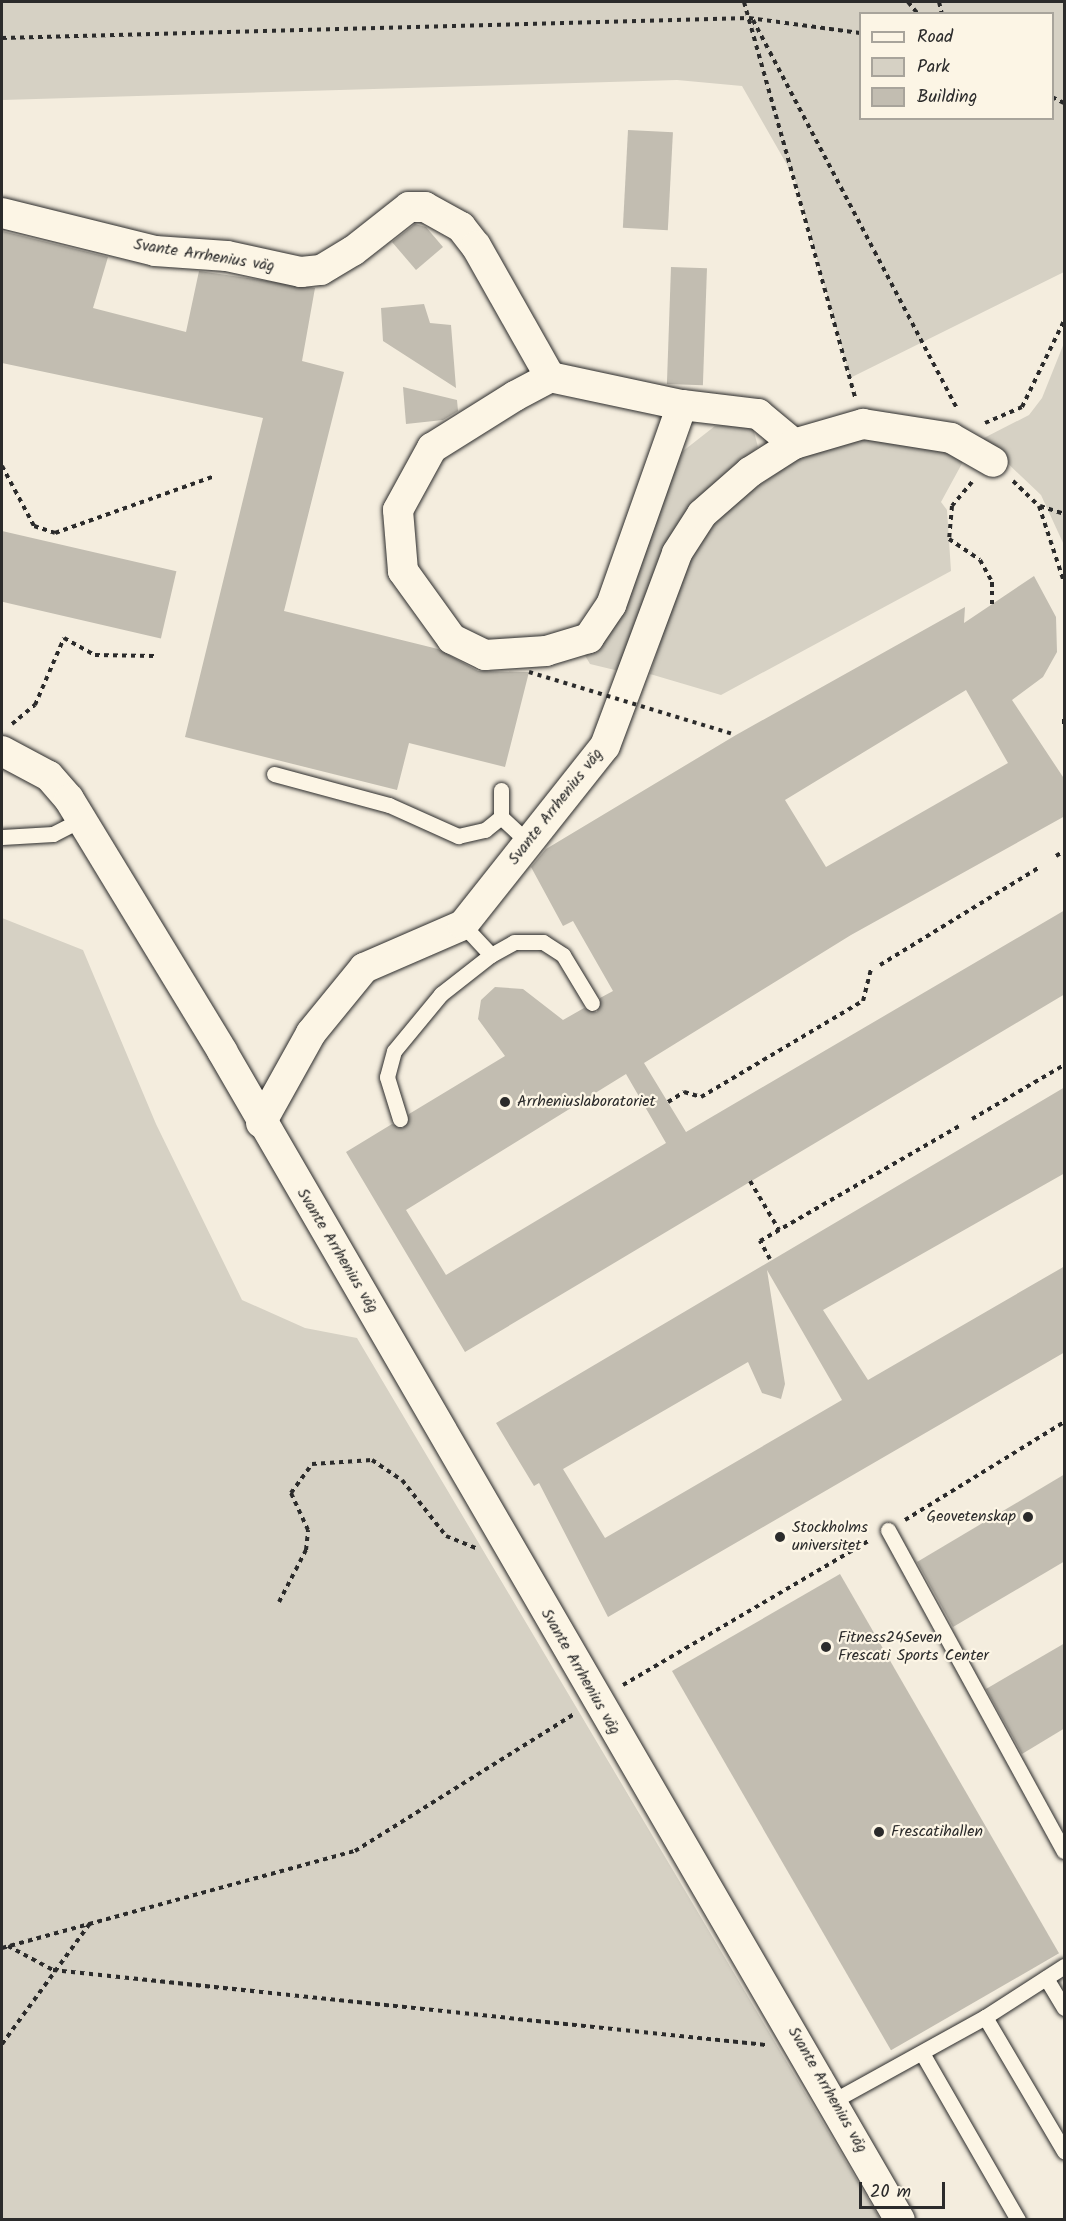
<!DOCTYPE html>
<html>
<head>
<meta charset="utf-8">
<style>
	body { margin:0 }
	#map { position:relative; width:1066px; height:2221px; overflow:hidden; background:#f4edde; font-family:Kalam,sans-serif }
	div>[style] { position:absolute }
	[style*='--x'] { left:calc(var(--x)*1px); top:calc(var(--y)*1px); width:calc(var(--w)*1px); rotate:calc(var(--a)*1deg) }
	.green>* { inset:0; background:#d6d1c4 }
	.building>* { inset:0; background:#c2bdb1; transform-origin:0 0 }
	.path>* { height:4px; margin-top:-2px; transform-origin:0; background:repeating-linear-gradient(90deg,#2b2b2b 0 4.5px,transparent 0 9px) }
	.roads { filter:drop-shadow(0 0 2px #2b2b2b) drop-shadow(0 0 2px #2b2b2b) }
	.service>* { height:15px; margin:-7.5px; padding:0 7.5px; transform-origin:7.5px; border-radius:7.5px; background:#fcf5e5 }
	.minor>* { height:30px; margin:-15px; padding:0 15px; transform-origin:15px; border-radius:15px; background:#fcf5e5 }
	.path-bridge>* { height:4px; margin-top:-2px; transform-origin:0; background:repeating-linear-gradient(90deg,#2b2b2b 0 4.5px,transparent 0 9px) }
	.dots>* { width:16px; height:16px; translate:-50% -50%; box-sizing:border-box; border:3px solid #fcf5e5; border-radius:50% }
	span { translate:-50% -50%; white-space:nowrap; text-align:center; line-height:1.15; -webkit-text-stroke:4.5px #fcf5e5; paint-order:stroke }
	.street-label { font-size:16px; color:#2b2b2b }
	.poi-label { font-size:16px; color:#2b2b2b }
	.left { translate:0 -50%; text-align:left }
	.right { translate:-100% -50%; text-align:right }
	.frame { position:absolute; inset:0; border:3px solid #2b2b2b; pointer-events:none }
	.legend { position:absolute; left:859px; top:12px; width:195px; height:108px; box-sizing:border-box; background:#fcf5e5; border:2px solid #a8a49b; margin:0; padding:8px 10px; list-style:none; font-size:18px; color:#2b2b2b }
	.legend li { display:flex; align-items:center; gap:12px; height:30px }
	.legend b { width:30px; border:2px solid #a8a49b }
	.scale { position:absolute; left:859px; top:2182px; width:86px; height:27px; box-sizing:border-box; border:3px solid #2b2b2b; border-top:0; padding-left:8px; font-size:18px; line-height:21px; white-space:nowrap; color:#2b2b2b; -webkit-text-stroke:4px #fcf5e5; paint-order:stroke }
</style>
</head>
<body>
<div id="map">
	<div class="green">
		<i style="clip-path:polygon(evenodd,2px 2px,1064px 2px,1064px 272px,850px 378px,794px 177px,742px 86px,677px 80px,2px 100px,2px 2px,860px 14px,1052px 14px,1052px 118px,860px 118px,860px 14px)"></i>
		<i style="clip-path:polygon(1064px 343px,1064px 545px,1041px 495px,982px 439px,1029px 415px,1042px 398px)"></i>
		<i style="clip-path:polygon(742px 424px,753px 428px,758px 447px,685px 517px,660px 554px,619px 671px,590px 664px,583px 652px,678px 455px,715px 426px)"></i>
		<i style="clip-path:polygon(871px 438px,907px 439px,965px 458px,941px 502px,947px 510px,951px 571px,721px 695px,650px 674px,689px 554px,732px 504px,796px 460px,830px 445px)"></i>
		<i style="clip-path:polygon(2px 918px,83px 950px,156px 1124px,242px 1300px,305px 1328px,357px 1338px,880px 2219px,2px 2219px)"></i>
	</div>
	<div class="building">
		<i style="left:628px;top:130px;width:45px;height:98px;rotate:3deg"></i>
		<i style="clip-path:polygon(415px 224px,426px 227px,443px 247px,416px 270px,392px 242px)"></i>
		<i style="clip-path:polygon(2px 231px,108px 257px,93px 308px,186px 332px,199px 271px,315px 288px,302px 361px,344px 372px,284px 611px,438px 649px,478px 671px,529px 672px,505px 767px,409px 743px,397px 790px,185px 737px,263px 418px,2px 363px)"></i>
		<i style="left:671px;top:267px;width:36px;height:117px;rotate:2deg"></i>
		<i style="clip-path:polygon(424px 304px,430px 323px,451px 325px,456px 388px,383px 341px,381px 308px)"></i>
		<i style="clip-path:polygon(403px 387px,457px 400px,458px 411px,443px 420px,406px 424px)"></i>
		<i style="left:2px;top:531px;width:179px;height:69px;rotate:13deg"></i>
		<i style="clip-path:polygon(evenodd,1034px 576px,1056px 617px,1057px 652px,1043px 677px,1012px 700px,1065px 780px,1065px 816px,851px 935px,644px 1063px,686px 1132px,1065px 910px,1065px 994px,465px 1352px,346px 1152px,392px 1124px,403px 1128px,409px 1114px,505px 1056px,478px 1019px,481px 1000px,495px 987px,523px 989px,563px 1020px,584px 1008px,597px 1012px,600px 998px,613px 991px,573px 921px,563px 926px,531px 867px,546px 849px,736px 735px,965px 607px,964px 623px,1034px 576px,966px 690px,1008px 763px,826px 867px,785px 800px,966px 690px,1034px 576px,626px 1074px,666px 1143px,446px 1275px,406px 1210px,626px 1074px)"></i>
		<i style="clip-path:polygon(evenodd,1065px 1087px,1065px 1173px,823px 1310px,868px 1380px,1065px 1266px,1065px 1352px,608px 1617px,539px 1483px,534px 1486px,496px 1423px,1065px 1087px,767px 1270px,842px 1400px,605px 1538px,563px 1469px,748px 1362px,762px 1393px,781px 1399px,785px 1384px,767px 1270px)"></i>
		<i style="clip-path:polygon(1065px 1474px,1065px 1561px,953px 1627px,917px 1562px)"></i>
		<i style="left:840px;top:1574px;width:438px;height:194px;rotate:60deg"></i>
		<i style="clip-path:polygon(1065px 1643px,1065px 1728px,1022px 1754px,986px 1689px)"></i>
	</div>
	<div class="path">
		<i style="--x:744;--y:2;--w:411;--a:74.3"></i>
		<i style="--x:908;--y:2;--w:16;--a:50"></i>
		<i style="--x:939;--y:2;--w:12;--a:76"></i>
		<i style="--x:753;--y:20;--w:439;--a:62.3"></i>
		<i style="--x:2;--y:38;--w:747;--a:-1.53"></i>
		<i style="--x:749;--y:18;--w:112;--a:7.7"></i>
		<i style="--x:1052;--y:97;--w:13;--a:27"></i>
		<i style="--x:985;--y:423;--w:40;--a:-23.4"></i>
		<i style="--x:1022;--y:407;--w:96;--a:-64"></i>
		<i style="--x:2;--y:466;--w:68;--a:61.9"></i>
		<i style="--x:34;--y:526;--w:22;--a:18"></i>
		<i style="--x:55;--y:533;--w:170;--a:-19.6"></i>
		<i style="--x:1013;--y:481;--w:36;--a:44"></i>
		<i style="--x:1039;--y:506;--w:80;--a:71.8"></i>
		<i style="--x:972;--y:482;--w:31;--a:130"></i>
		<i style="--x:952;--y:506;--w:33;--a:95"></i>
		<i style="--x:949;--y:539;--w:37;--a:34"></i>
		<i style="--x:980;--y:560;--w:25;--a:61"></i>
		<i style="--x:992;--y:582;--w:23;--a:90"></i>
		<i style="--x:1040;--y:506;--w:25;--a:18"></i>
		<i style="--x:1064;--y:719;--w:8;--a:90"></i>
		<i style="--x:12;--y:724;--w:30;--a:-40"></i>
		<i style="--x:35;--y:705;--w:73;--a:-66.6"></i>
		<i style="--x:64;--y:638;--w:35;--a:29"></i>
		<i style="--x:95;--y:655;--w:59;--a:1"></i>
		<i style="--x:1056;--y:856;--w:9;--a:-32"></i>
		<i style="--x:880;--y:965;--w:188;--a:-31.5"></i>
		<i style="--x:668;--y:1102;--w:19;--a:-32"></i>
		<i style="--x:684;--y:1092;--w:18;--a:16"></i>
		<i style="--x:701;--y:1097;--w:188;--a:-30.7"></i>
		<i style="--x:863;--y:1001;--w:32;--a:-76"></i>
		<i style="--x:972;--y:1119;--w:107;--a:-30.4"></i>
		<i style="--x:750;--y:1181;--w:57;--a:59.4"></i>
		<i style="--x:770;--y:1259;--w:21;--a:-119"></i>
		<i style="--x:760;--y:1241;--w:232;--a:-30"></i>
		<i style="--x:905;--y:1520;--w:187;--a:-31.6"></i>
		<i style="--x:279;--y:1602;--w:59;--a:-62.6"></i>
		<i style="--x:306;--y:1550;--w:20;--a:-84"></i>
		<i style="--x:308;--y:1530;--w:41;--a:-114.7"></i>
		<i style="--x:291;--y:1493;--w:36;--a:-54"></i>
		<i style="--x:312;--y:1464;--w:60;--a:-3.8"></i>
		<i style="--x:372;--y:1460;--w:36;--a:34"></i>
		<i style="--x:402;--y:1480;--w:71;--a:51.8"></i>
		<i style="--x:446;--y:1536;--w:35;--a:22"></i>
		<i style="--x:623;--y:1685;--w:286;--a:-30.4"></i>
		<i style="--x:8;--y:1946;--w:51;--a:28.1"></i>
		<i style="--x:53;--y:1970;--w:716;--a:6.01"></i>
		<i style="--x:2;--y:1948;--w:366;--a:-15.4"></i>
		<i style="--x:355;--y:1851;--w:257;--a:-32"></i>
		<i style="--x:2;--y:2044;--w:151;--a:-53.9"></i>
	</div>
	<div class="roads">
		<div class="service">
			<i style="--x:274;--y:774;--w:119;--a:15.1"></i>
			<i style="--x:389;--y:805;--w:76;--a:24.2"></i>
			<i style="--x:458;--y:836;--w:28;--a:-13"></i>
			<i style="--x:485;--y:830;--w:21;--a:-39"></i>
			<i style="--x:501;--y:817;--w:37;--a:43"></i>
			<i style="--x:501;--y:817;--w:27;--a:-90"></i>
			<i style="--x:2;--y:837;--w:51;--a:-3.4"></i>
			<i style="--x:53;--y:834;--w:31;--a:-27"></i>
			<i style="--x:463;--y:925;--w:41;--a:47"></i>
			<i style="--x:400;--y:1119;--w:44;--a:-107.2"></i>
			<i style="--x:387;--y:1077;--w:27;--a:-75"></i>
			<i style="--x:394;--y:1051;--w:74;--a:-50.5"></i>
			<i style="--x:441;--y:994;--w:63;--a:-38"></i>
			<i style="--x:491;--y:955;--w:26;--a:-29"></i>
			<i style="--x:514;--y:942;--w:29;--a:0"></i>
			<i style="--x:543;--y:942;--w:24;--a:33"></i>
			<i style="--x:563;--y:955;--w:56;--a:58.9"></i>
			<i style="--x:888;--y:1530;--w:366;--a:61.3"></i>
			<i style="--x:1046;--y:1978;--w:35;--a:59"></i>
			<i style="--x:985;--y:2017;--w:94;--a:-32.8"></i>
			<i style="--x:922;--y:2053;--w:193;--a:60.1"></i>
			<i style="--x:833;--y:2101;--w:174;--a:-28.9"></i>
			<i style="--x:985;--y:2017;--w:156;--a:59.5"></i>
		</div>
		<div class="minor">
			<i style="--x:2;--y:213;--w:158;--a:13.9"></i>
			<i style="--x:155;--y:251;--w:72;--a:4"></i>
			<i style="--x:227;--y:256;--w:76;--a:12.2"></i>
			<i style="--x:301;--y:272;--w:20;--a:-6"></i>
			<i style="--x:321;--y:270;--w:37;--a:-31"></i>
			<i style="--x:353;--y:251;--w:71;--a:-38.2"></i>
			<i style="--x:409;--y:207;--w:16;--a:0"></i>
			<i style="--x:425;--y:207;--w:41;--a:29.1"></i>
			<i style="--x:461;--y:227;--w:24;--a:52"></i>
			<i style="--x:476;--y:246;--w:150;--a:60.5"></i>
			<i style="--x:682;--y:405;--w:212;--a:109.5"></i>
			<i style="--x:611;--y:605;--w:40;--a:124"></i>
			<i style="--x:589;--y:638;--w:45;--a:163.2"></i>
			<i style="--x:546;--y:651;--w:61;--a:176.2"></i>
			<i style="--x:485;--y:655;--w:37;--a:-154"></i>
			<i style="--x:452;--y:639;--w:84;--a:-125.8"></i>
			<i style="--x:403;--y:571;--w:61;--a:-94.7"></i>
			<i style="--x:398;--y:510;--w:71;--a:-61.3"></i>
			<i style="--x:432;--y:448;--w:98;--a:-32.1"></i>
			<i style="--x:515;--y:396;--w:40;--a:-28"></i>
			<i style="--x:550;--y:377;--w:135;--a:12"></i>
			<i style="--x:682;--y:405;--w:77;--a:6.8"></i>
			<i style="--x:758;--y:414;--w:47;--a:39.8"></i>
			<i style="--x:2;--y:751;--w:53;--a:28"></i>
			<i style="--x:49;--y:776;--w:30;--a:49"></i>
			<i style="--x:69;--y:799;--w:295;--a:58.7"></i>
			<i style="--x:222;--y:1051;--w:1351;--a:59.89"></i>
			<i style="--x:261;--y:1123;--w:103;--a:-60.9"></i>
			<i style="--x:311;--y:1033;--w:84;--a:-50.8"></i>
			<i style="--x:364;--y:968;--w:108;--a:-23.5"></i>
			<i style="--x:463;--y:925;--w:228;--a:-51.6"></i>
			<i style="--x:605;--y:746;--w:206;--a:-69.5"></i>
			<i style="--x:677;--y:553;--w:46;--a:-57.3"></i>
			<i style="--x:702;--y:514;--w:64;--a:-41.2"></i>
			<i style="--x:750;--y:472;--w:52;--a:-32.5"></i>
			<i style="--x:794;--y:444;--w:72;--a:-16.2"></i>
			<i style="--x:863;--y:424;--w:89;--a:9"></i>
			<i style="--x:951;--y:438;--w:48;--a:29.7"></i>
		</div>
	</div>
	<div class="path-bridge">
		<i style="--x:529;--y:672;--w:216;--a:16.9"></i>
	</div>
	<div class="dots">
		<i style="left:505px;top:1102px;background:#2b2b2b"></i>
		<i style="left:1028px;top:1517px;background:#2b2b2b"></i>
		<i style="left:780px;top:1537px;background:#2b2b2b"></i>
		<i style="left:826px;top:1647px;background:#2b2b2b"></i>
		<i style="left:879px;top:1832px;background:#2b2b2b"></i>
	</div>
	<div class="street-label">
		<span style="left:204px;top:256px;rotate:9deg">Svante Arrhenius väg</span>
		<span style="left:556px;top:807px;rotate:-52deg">Svante Arrhenius väg</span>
		<span style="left:337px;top:1251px;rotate:59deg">Svante Arrhenius väg</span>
		<span style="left:580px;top:1672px;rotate:60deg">Svante Arrhenius väg</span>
		<span style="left:827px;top:2090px;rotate:60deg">Svante Arrhenius väg</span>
	</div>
	<div class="poi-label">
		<span class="left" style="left:517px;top:1102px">Arrheniuslaboratoriet</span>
		<span class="right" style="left:1016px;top:1517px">Geovetenskap</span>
		<span class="left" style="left:792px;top:1537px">Stockholms<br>universitet</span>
		<span class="left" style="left:838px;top:1647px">Fitness24Seven<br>Frescati Sports Center</span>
		<span class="left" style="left:891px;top:1832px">Frescatihallen</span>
	</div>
	<div class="frame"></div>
	<ul class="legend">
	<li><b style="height:8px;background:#fcf5e5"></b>Road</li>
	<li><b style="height:16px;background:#d6d1c4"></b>Park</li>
	<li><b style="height:16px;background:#c2bdb1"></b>Building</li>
	</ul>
	<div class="scale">20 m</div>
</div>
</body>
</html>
